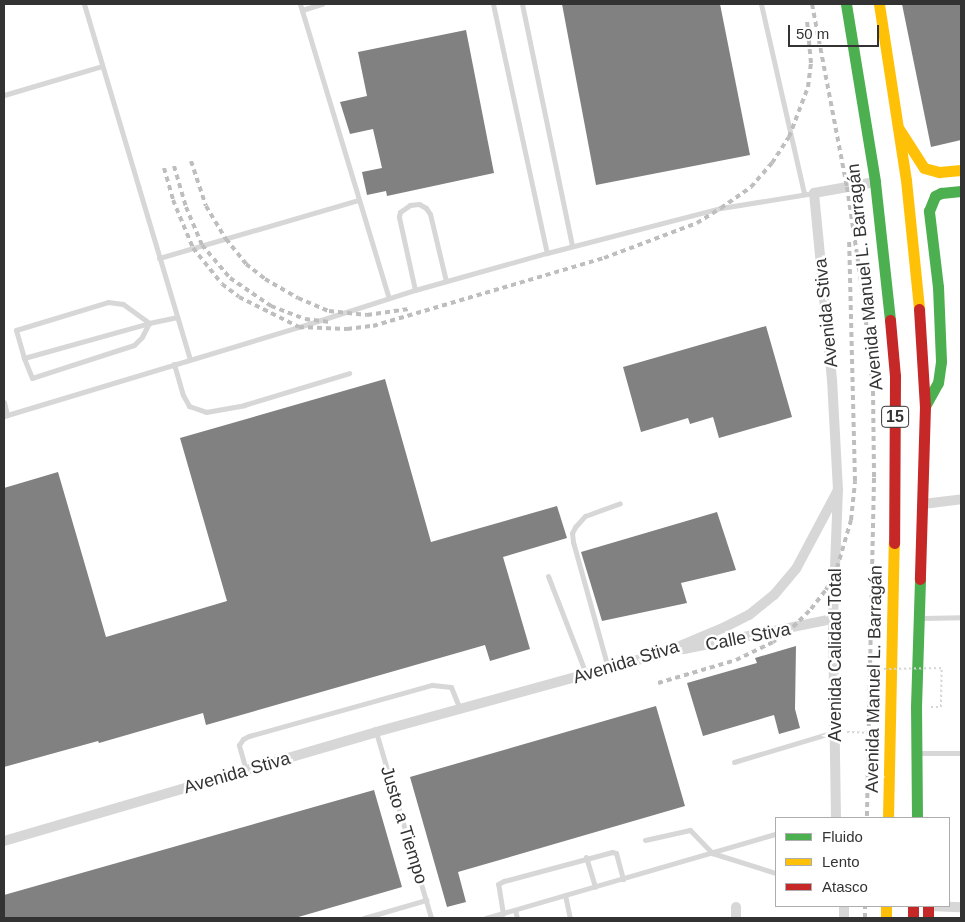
<!DOCTYPE html>
<html>
<head>
<meta charset="utf-8">
<style>
	body { margin:0 }
	#map { position:relative; width:965px; height:922px; overflow:hidden; background:#fff; font-family:Arial,sans-serif }
	div>[style] { position:absolute }
	[style*='--x'] { left:calc(var(--x)*1px); top:calc(var(--y)*1px); width:calc(var(--w)*1px); rotate:calc(var(--a)*1deg) }
	.building>* { inset:0; background:#818181 }
	.path>* { height:2px; margin-top:-1px; transform-origin:0; background:repeating-linear-gradient(90deg,#d6d6d6 0 2.5px,transparent 0 5px) }
	.lane>* { height:5px; margin:-2.5px; padding:0 2.5px; transform-origin:2.5px; border-radius:2.5px; background:#d7d7d7 }
	.street>* { height:10px; margin:-5px; padding:0 5px; transform-origin:5px; border-radius:5px; background:#d7d7d7 }
	.fast>* { height:11px; margin:-5.5px; padding:0 5.5px; transform-origin:5.5px; border-radius:5.5px; background:#4caf50 }
	.slow>* { height:11px; margin:-5.5px; padding:0 5.5px; transform-origin:5.5px; border-radius:5.5px; background:#ffc107 }
	.jam>* { height:11px; margin:-5.5px; padding:0 5.5px; transform-origin:5.5px; border-radius:5.5px; background:#c62828 }
	.rail>* { height:4px; margin-top:-2px; transform-origin:0; background:repeating-linear-gradient(90deg,#bebebe 0 5px,transparent 0 9px) }
	.path-bridge>* { height:2px; margin-top:-1px; transform-origin:0; background:repeating-linear-gradient(90deg,#d6d6d6 0 2.5px,transparent 0 5px) }
	span { translate:-50% -50%; white-space:nowrap; text-align:center; line-height:1.15; -webkit-text-stroke:5px #fff; paint-order:stroke }
	.shield-label span { padding:1px 4px; background:#fff; border:1px solid; border-radius:4px; -webkit-text-stroke-width:0 }
	.shield-label { font-size:16px; color:#333; font-weight:700 }
	.street-label { font-size:18px; color:#333 }
	.frame { position:absolute; inset:0; border:5px solid #333; pointer-events:none }
	.legend { position:absolute; left:775px; top:817px; width:175px; height:90px; box-sizing:border-box; background:#fff; border:1px solid #adadad; margin:0; padding:6px 9px; list-style:none; font-size:15px; color:#333 }
	.legend li { display:flex; align-items:center; gap:10px; height:25px }
	.legend b { width:25px; border:1px solid #adadad }
	.scale { position:absolute; left:788px; top:25px; width:91px; height:22px; box-sizing:border-box; border:2px solid #333; border-top:0; padding-left:6px; font-size:15px; line-height:18px; white-space:nowrap; color:#333; -webkit-text-stroke:4px #fff; paint-order:stroke }
</style>
</head>
<body>
<div id="map">
	<div class="building">
		<i style="clip-path:polygon(562px 4px,720px 4px,750px 155px,596px 185px)"></i>
		<i style="clip-path:polygon(902px 4px,961px 4px,961px 140px,931px 147px)"></i>
		<i style="clip-path:polygon(466px 30px,494px 173px,387px 196px,386px 191px,367px 195px,362px 172px,382px 168px,373px 129px,350px 134px,340px 102px,367px 96px,358px 52px)"></i>
		<i style="clip-path:polygon(766px 326px,792px 417px,719px 438px,713px 417px,690px 424px,688px 418px,641px 432px,623px 367px)"></i>
		<i style="clip-path:polygon(385px 379px,431px 542px,557px 506px,567px 538px,503px 557px,530px 649px,490px 661px,485px 645px,206px 725px,203px 713px,99px 743px,98px 741px,4px 767px,4px 488px,58px 472px,106px 637px,227px 601px,180px 438px)"></i>
		<i style="clip-path:polygon(717px 512px,736px 570px,681px 583px,687px 603px,602px 621px,581px 552px)"></i>
		<i style="clip-path:polygon(796px 646px,795px 709px,800px 728px,779px 734px,774px 715px,703px 736px,687px 683px,757px 663px,755px 658px)"></i>
		<i style="clip-path:polygon(656px 706px,685px 806px,458px 872px,466px 902px,447px 907px,410px 777px)"></i>
		<i style="clip-path:polygon(374px 790px,402px 887px,295px 918px,4px 918px,4px 895px)"></i>
	</div>
	<div class="path">
		<i style="--x:931;--y:707;--w:10;--a:0"></i>
		<i style="--x:941;--y:707;--w:39;--a:-89"></i>
		<i style="--x:847;--y:732;--w:27;--a:2"></i>
	</div>
	<div class="lane">
		<i style="--x:84;--y:4;--w:370;--a:73.4"></i>
		<i style="--x:300;--y:4;--w:307;--a:73.2"></i>
		<i style="--x:493;--y:4;--w:255;--a:77.8"></i>
		<i style="--x:522;--y:4;--w:247;--a:78.3"></i>
		<i style="--x:761;--y:4;--w:195;--a:77.2"></i>
		<i style="--x:302;--y:10;--w:21;--a:-17"></i>
		<i style="--x:4;--y:95;--w:102;--a:-16.5"></i>
		<i style="--x:159;--y:258;--w:208;--a:-16.2"></i>
		<i style="--x:415;--y:290;--w:75;--a:-102.4"></i>
		<i style="--x:399;--y:217;--w:5;--a:-79"></i>
		<i style="--x:400;--y:212;--w:12;--a:-35"></i>
		<i style="--x:410;--y:205;--w:9;--a:-6"></i>
		<i style="--x:419;--y:204;--w:8;--a:30"></i>
		<i style="--x:426;--y:208;--w:7;--a:56"></i>
		<i style="--x:430;--y:214;--w:69;--a:76.6"></i>
		<i style="--x:24;--y:358;--w:29;--a:-106"></i>
		<i style="--x:16;--y:330;--w:96;--a:-16.9"></i>
		<i style="--x:108;--y:302;--w:15;--a:8"></i>
		<i style="--x:123;--y:304;--w:32;--a:36"></i>
		<i style="--x:149;--y:323;--w:16;--a:117"></i>
		<i style="--x:142;--y:337;--w:11;--a:135"></i>
		<i style="--x:134;--y:345;--w:107;--a:162.1"></i>
		<i style="--x:32;--y:378;--w:22;--a:-112"></i>
		<i style="--x:24;--y:358;--w:130;--a:-15.6"></i>
		<i style="--x:149;--y:323;--w:29;--a:-12"></i>
		<i style="--x:174;--y:364;--w:32;--a:74"></i>
		<i style="--x:183;--y:395;--w:13;--a:61"></i>
		<i style="--x:189;--y:406;--w:18;--a:19"></i>
		<i style="--x:206;--y:412;--w:39;--a:-10"></i>
		<i style="--x:244;--y:405;--w:110;--a:-16.9"></i>
		<i style="--x:4;--y:402;--w:13;--a:77"></i>
		<i style="--x:4;--y:416;--w:308;--a:-16.8"></i>
		<i style="--x:299;--y:327;--w:122;--a:-17.7"></i>
		<i style="--x:415;--y:290;--w:137;--a:-15.7"></i>
		<i style="--x:547;--y:253;--w:180;--a:-14.5"></i>
		<i style="--x:721;--y:208;--w:94;--a:-9.2"></i>
		<i style="--x:548;--y:576;--w:105;--a:68.8"></i>
		<i style="--x:922;--y:618;--w:39;--a:-1"></i>
		<i style="--x:608;--y:668;--w:131;--a:-105.5"></i>
		<i style="--x:573;--y:542;--w:9;--a:-96"></i>
		<i style="--x:572;--y:533;--w:7;--a:-63"></i>
		<i style="--x:575;--y:527;--w:15;--a:-48"></i>
		<i style="--x:585;--y:516;--w:37;--a:-20"></i>
		<i style="--x:376;--y:732;--w:194;--a:73.5"></i>
		<i style="--x:920;--y:753;--w:41;--a:0"></i>
		<i style="--x:734;--y:762;--w:104;--a:-16.7"></i>
		<i style="--x:246;--y:770;--w:26;--a:-106"></i>
		<i style="--x:239;--y:745;--w:7;--a:-56"></i>
		<i style="--x:243;--y:739;--w:7;--a:-27"></i>
		<i style="--x:249;--y:736;--w:190;--a:-15.6"></i>
		<i style="--x:432;--y:685;--w:19;--a:6"></i>
		<i style="--x:451;--y:687;--w:24;--a:68"></i>
		<i style="--x:645;--y:840;--w:46;--a:-12.5"></i>
		<i style="--x:690;--y:830;--w:32;--a:46"></i>
		<i style="--x:712;--y:853;--w:67;--a:17.4"></i>
		<i style="--x:586;--y:857;--w:31;--a:73"></i>
		<i style="--x:565;--y:895;--w:24;--a:78"></i>
		<i style="--x:515;--y:910;--w:8;--a:76"></i>
		<i style="--x:503;--y:914;--w:30;--a:-99"></i>
		<i style="--x:498;--y:884;--w:7;--a:-27"></i>
		<i style="--x:504;--y:881;--w:112;--a:-15"></i>
		<i style="--x:612;--y:852;--w:4;--a:14"></i>
		<i style="--x:616;--y:853;--w:27;--a:75"></i>
		<i style="--x:364;--y:918;--w:65;--a:-16.2"></i>
		<i style="--x:486;--y:918;--w:302;--a:-16.2"></i>
	</div>
	<div class="street">
		<i style="--x:923;--y:504;--w:38;--a:-7"></i>
		<i style="--x:684;--y:649;--w:152;--a:-11.4"></i>
		<i style="--x:836;--y:818;--w:199;--a:-90.9"></i>
		<i style="--x:833;--y:619;--w:129;--a:-87.8"></i>
		<i style="--x:838;--y:490;--w:110;--a:-93.1"></i>
		<i style="--x:832;--y:380;--w:188;--a:-95.5"></i>
		<i style="--x:814;--y:193;--w:62;--a:-10.2"></i>
		<i style="--x:4;--y:841;--w:388;--a:-16.3"></i>
		<i style="--x:376;--y:732;--w:298;--a:-15.4"></i>
		<i style="--x:663;--y:653;--w:67;--a:-22.8"></i>
		<i style="--x:725;--y:627;--w:27;--a:-27"></i>
		<i style="--x:749;--y:615;--w:32;--a:-39"></i>
		<i style="--x:774;--y:595;--w:34;--a:-50"></i>
		<i style="--x:796;--y:569;--w:89;--a:-62"></i>
		<i style="--x:844;--y:906;--w:12;--a:90"></i>
		<i style="--x:928;--y:906;--w:33;--a:2"></i>
		<i style="--x:736;--y:907;--w:11;--a:90"></i>
	</div>
	<div class="fast">
		<i style="--x:846;--y:4;--w:180;--a:80.7"></i>
		<i style="--x:875;--y:182;--w:139;--a:83.8"></i>
		<i style="--x:925;--y:406;--w:26;--a:-61"></i>
		<i style="--x:938;--y:383;--w:22;--a:-82"></i>
		<i style="--x:941;--y:361;--w:74;--a:-92.3"></i>
		<i style="--x:938;--y:287;--w:77;--a:-96.8"></i>
		<i style="--x:929;--y:211;--w:16;--a:-68"></i>
		<i style="--x:935;--y:196;--w:7;--a:-27"></i>
		<i style="--x:941;--y:193;--w:20;--a:-6"></i>
		<i style="--x:917;--y:818;--w:111;--a:-90.5"></i>
		<i style="--x:916;--y:707;--w:128;--a:-88.2"></i>
	</div>
	<div class="slow">
		<i style="--x:879;--y:4;--w:178;--a:81.3"></i>
		<i style="--x:906;--y:180;--w:130;--a:84.2"></i>
		<i style="--x:899;--y:129;--w:46;--a:57.3"></i>
		<i style="--x:924;--y:168;--w:16;--a:15"></i>
		<i style="--x:939;--y:172;--w:22;--a:-5"></i>
		<i style="--x:888;--y:818;--w:275;--a:-88.8"></i>
		<i style="--x:886;--y:906;--w:12;--a:90"></i>
	</div>
	<div class="jam">
		<i style="--x:919;--y:309;--w:97;--a:86.5"></i>
		<i style="--x:925;--y:406;--w:173;--a:91.7"></i>
		<i style="--x:890;--y:320;--w:56;--a:84.9"></i>
		<i style="--x:895;--y:376;--w:167;--a:90.3"></i>
		<i style="--x:913;--y:906;--w:12;--a:90"></i>
		<i style="--x:928;--y:906;--w:12;--a:90"></i>
	</div>
	<div class="rail">
		<i style="--x:812;--y:4;--w:186;--a:79.2"></i>
		<i style="--x:847;--y:187;--w:116;--a:81.6"></i>
		<i style="--x:864;--y:302;--w:89;--a:84.2"></i>
		<i style="--x:873;--y:391;--w:87;--a:89.3"></i>
		<i style="--x:874;--y:478;--w:340;--a:91.2"></i>
		<i style="--x:191;--y:161;--w:47;--a:71.6"></i>
		<i style="--x:206;--y:206;--w:39;--a:59"></i>
		<i style="--x:226;--y:239;--w:32;--a:51"></i>
		<i style="--x:246;--y:264;--w:24;--a:38"></i>
		<i style="--x:265;--y:279;--w:38;--a:30"></i>
		<i style="--x:298;--y:298;--w:34;--a:23"></i>
		<i style="--x:329;--y:311;--w:38;--a:6"></i>
		<i style="--x:367;--y:315;--w:42;--a:-8.1"></i>
		<i style="--x:174;--y:166;--w:43;--a:73.7"></i>
		<i style="--x:186;--y:207;--w:41;--a:67.2"></i>
		<i style="--x:202;--y:245;--w:43;--a:49.7"></i>
		<i style="--x:230;--y:278;--w:50;--a:34.3"></i>
		<i style="--x:271;--y:306;--w:36;--a:21"></i>
		<i style="--x:305;--y:319;--w:25;--a:7"></i>
		<i style="--x:164;--y:168;--w:33;--a:74"></i>
		<i style="--x:173;--y:200;--w:52;--a:67.4"></i>
		<i style="--x:193;--y:248;--w:46;--a:51.1"></i>
		<i style="--x:222;--y:284;--w:21;--a:37"></i>
		<i style="--x:239;--y:297;--w:67;--a:26.6"></i>
		<i style="--x:299;--y:327;--w:48;--a:2.4"></i>
		<i style="--x:347;--y:329;--w:26;--a:-7"></i>
		<i style="--x:373;--y:326;--w:241;--a:-16.4"></i>
		<i style="--x:604;--y:258;--w:99;--a:-20.6"></i>
		<i style="--x:697;--y:223;--w:28;--a:-32"></i>
		<i style="--x:721;--y:208;--w:37;--a:-35"></i>
		<i style="--x:751;--y:187;--w:32;--a:-49"></i>
		<i style="--x:772;--y:163;--w:31;--a:-57"></i>
		<i style="--x:789;--y:137;--w:53;--a:-69.2"></i>
		<i style="--x:808;--y:87;--w:24;--a:-83"></i>
		<i style="--x:811;--y:63;--w:42;--a:-95.4"></i>
		<i style="--x:658;--y:683;--w:81;--a:-16.4"></i>
		<i style="--x:736;--y:660;--w:41;--a:-25.9"></i>
		<i style="--x:773;--y:642;--w:25;--a:-37"></i>
		<i style="--x:793;--y:627;--w:25;--a:-45"></i>
		<i style="--x:811;--y:609;--w:24;--a:-52"></i>
		<i style="--x:826;--y:590;--w:25;--a:-63"></i>
		<i style="--x:837;--y:568;--w:50;--a:-73.7"></i>
		<i style="--x:851;--y:520;--w:39;--a:-84"></i>
		<i style="--x:855;--y:481;--w:240;--a:-91.4"></i>
		<i style="--x:865;--y:918;--w:12;--a:-90"></i>
	</div>
	<div class="path-bridge">
		<i style="--x:879;--y:669;--w:63;--a:-0.9"></i>
	</div>
	<div class="shield-label">
		<span style="left:895px;top:417px">15</span>
	</div>
	<div class="street-label">
		<span style="left:865px;top:277px;rotate:-96deg">Avenida Manuel L. Barragán</span>
		<span style="left:826px;top:313px;rotate:-96deg">Avenida Stiva</span>
		<span style="left:748px;top:637px;rotate:-11deg">Calle Stiva</span>
		<span style="left:835px;top:655px;rotate:-90deg">Avenida Calidad Total</span>
		<span style="left:626px;top:662px;rotate:-17deg">Avenida Stiva</span>
		<span style="left:874px;top:679px;rotate:-89deg">Avenida Manuel L. Barragán</span>
		<span style="left:237px;top:773px;rotate:-16deg">Avenida Stiva</span>
		<span style="left:404px;top:825px;rotate:73deg">Justo a Tiempo</span>
	</div>
	<div class="frame"></div>
	<ul class="legend">
	<li><b style="height:6px;background:#4caf50"></b>Fluido</li>
	<li><b style="height:6px;background:#ffc107"></b>Lento</li>
	<li><b style="height:6px;background:#c62828"></b>Atasco</li>
	</ul>
	<div class="scale">50 m</div>
</div>
</body>
</html>
